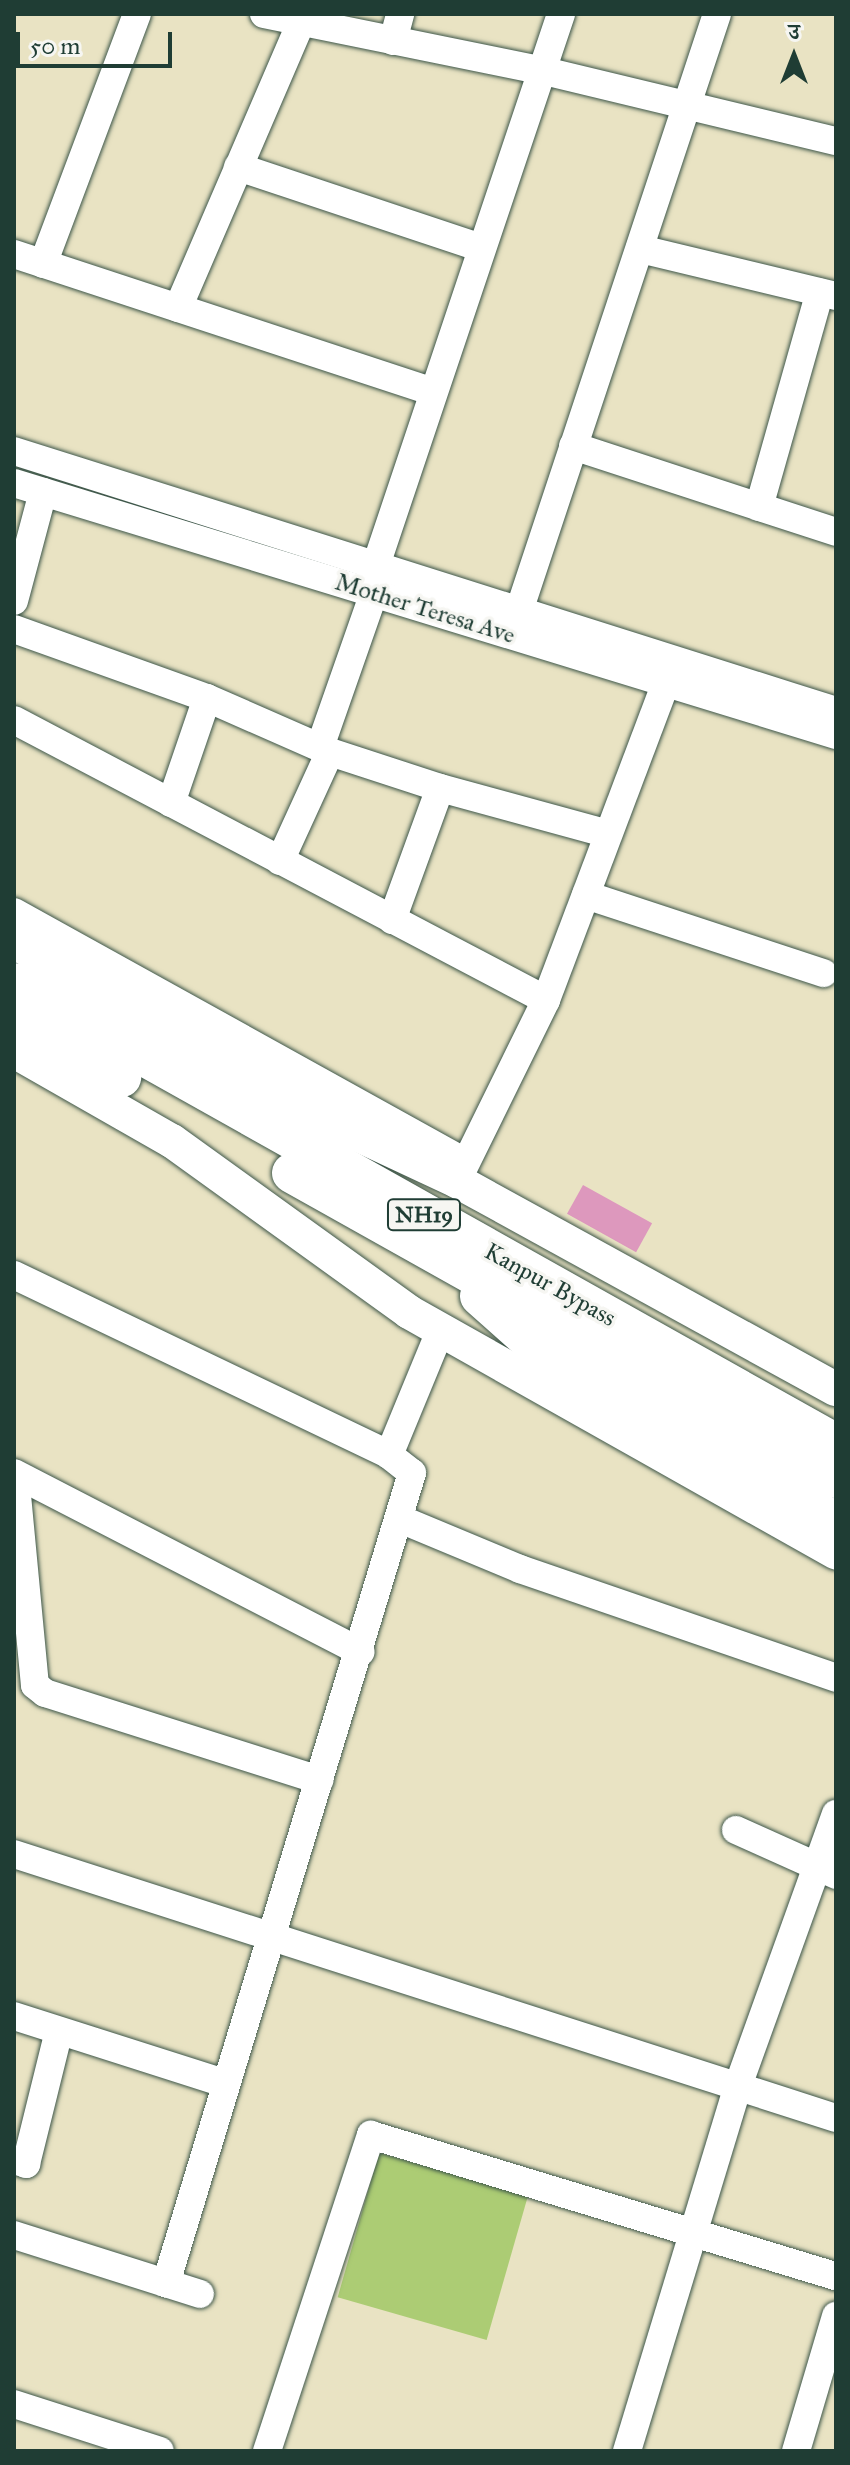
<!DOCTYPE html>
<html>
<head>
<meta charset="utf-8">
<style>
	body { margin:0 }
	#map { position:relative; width:850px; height:2465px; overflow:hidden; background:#e9e3c3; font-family:"IM FELL Great Primer","Noto Serif Devanagari",serif }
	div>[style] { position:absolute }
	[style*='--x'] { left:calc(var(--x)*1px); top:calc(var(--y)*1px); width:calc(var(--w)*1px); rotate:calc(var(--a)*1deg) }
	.green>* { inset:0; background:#accc74; transform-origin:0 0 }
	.building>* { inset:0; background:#dd98bd; transform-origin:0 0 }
	.roads { filter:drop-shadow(0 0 2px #3d5649) drop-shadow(0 0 2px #3d5649) }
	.minor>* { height:28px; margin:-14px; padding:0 14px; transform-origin:14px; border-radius:14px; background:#fff }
	.major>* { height:34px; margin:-17px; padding:0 17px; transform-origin:17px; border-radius:17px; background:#fff }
	.highway>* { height:40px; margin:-20px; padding:0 20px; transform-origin:20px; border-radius:20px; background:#fff }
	span { translate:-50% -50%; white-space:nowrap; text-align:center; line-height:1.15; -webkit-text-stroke:7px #f6f6f2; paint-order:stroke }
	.shield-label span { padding:2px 6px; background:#f6f6f2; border:2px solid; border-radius:6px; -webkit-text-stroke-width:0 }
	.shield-label { font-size:22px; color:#1f3d34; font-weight:700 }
	.street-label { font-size:24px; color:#1f3d34 }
	.frame { position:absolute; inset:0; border:16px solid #1f3d34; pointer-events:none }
	.north { position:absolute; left:754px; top:16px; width:80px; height:80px; -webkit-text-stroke:6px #f6f6f2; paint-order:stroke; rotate:0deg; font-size:22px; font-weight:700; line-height:32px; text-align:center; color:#1f3d34 }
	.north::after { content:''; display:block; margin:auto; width:28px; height:36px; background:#1f3d34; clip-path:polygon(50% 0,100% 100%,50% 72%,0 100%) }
	.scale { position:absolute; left:16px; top:32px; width:156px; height:36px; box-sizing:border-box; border:4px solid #1f3d34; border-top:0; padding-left:10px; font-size:24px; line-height:28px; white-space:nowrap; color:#1f3d34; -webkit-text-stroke:6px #f6f6f2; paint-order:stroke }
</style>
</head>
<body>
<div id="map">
	<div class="green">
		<i style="left:379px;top:2153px;width:155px;height:150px;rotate:16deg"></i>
	</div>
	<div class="building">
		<i style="left:583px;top:1185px;width:79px;height:33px;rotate:29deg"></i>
	</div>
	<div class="roads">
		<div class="minor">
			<i style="--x:264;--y:14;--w:286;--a:11.5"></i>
			<i style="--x:544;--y:71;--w:300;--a:13.5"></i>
			<i style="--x:393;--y:41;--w:28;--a:-75"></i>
			<i style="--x:238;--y:167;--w:256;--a:18.4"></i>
			<i style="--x:640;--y:249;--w:202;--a:13.5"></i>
			<i style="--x:14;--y:254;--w:439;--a:18.2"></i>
			<i style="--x:43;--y:264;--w:267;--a:-69.4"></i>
			<i style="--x:178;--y:308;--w:311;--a:-66.7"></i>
			<i style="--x:573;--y:446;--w:277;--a:18.1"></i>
			<i style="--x:14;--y:451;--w:862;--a:17.55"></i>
			<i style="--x:14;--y:483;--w:860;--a:17.04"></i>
			<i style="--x:759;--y:507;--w:223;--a:-74.2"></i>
			<i style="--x:370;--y:583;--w:600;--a:-71.44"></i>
			<i style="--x:14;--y:601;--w:113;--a:-75.1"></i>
			<i style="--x:519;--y:611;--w:629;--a:-71.65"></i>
			<i style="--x:14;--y:629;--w:205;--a:19.7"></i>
			<i style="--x:207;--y:698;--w:111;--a:108.9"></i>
			<i style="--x:207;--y:698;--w:134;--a:23.7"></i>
			<i style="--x:14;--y:720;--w:601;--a:27.76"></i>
			<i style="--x:320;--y:747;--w:163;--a:-70.7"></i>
			<i style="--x:280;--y:861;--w:120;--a:-65.4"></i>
			<i style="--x:330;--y:752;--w:116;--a:18.1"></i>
			<i style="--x:586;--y:895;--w:250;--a:18.2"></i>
			<i style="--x:14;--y:912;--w:513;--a:29.01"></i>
			<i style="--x:392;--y:920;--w:140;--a:-70"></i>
			<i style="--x:440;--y:788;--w:174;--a:15.3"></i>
			<i style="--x:457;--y:1181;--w:202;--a:-63.8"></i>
			<i style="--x:546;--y:1000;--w:359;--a:-69.3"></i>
			<i style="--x:14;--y:1275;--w:416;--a:25.6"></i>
			<i style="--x:389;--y:1455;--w:29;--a:38"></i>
			<i style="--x:412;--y:1473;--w:847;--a:106.89"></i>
			<i style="--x:389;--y:1455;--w:136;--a:-67.6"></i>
			<i style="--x:14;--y:1473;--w:390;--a:27.3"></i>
			<i style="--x:15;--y:1474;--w:212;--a:84.6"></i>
			<i style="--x:35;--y:1685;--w:13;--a:39"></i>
			<i style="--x:45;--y:1693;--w:288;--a:17.6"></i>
			<i style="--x:400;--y:1519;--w:130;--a:22.6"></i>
			<i style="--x:520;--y:1569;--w:334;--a:19"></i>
			<i style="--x:736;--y:1830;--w:110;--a:24.2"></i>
			<i style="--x:14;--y:1854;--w:863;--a:17.81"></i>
			<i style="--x:14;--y:2016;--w:220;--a:17.7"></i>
			<i style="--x:14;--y:2160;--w:13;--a:18"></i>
			<i style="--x:26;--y:2164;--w:137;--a:-76.1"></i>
			<i style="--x:14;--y:2235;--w:195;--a:17.6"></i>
			<i style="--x:14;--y:2404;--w:153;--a:17.8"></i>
			<i style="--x:267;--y:2451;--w:333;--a:-71.8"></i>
			<i style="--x:371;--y:2135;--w:486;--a:16.9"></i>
			<i style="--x:627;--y:2451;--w:385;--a:-73.1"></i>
			<i style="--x:739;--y:2083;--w:286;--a:-70.2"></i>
			<i style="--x:796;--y:2451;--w:141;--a:-73.5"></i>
		</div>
		<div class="major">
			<i style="--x:14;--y:942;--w:383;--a:29.4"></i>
			<i style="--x:348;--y:1130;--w:120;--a:25.1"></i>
			<i style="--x:457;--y:1181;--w:432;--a:28.8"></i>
			<i style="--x:14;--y:1051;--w:182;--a:29.7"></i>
			<i style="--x:172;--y:1141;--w:292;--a:35.8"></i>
			<i style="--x:409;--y:1312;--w:490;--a:29.4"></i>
		</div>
		<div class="highway">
			<i style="--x:14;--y:983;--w:942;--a:29.28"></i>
			<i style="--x:14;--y:1017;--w:123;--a:29.3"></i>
			<i style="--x:292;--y:1173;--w:624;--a:29.28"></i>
			<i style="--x:480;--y:1296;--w:99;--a:41.7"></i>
			<i style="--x:554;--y:1362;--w:324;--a:29.6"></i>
		</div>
	</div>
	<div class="shield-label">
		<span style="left:424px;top:1215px">NH19</span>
	</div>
	<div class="street-label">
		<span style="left:425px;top:609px;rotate:17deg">Mother Teresa Ave</span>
		<span style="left:550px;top:1285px;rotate:29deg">Kanpur Bypass</span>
	</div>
	<div class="frame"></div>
	<div class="north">उ</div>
	<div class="scale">50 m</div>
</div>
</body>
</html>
